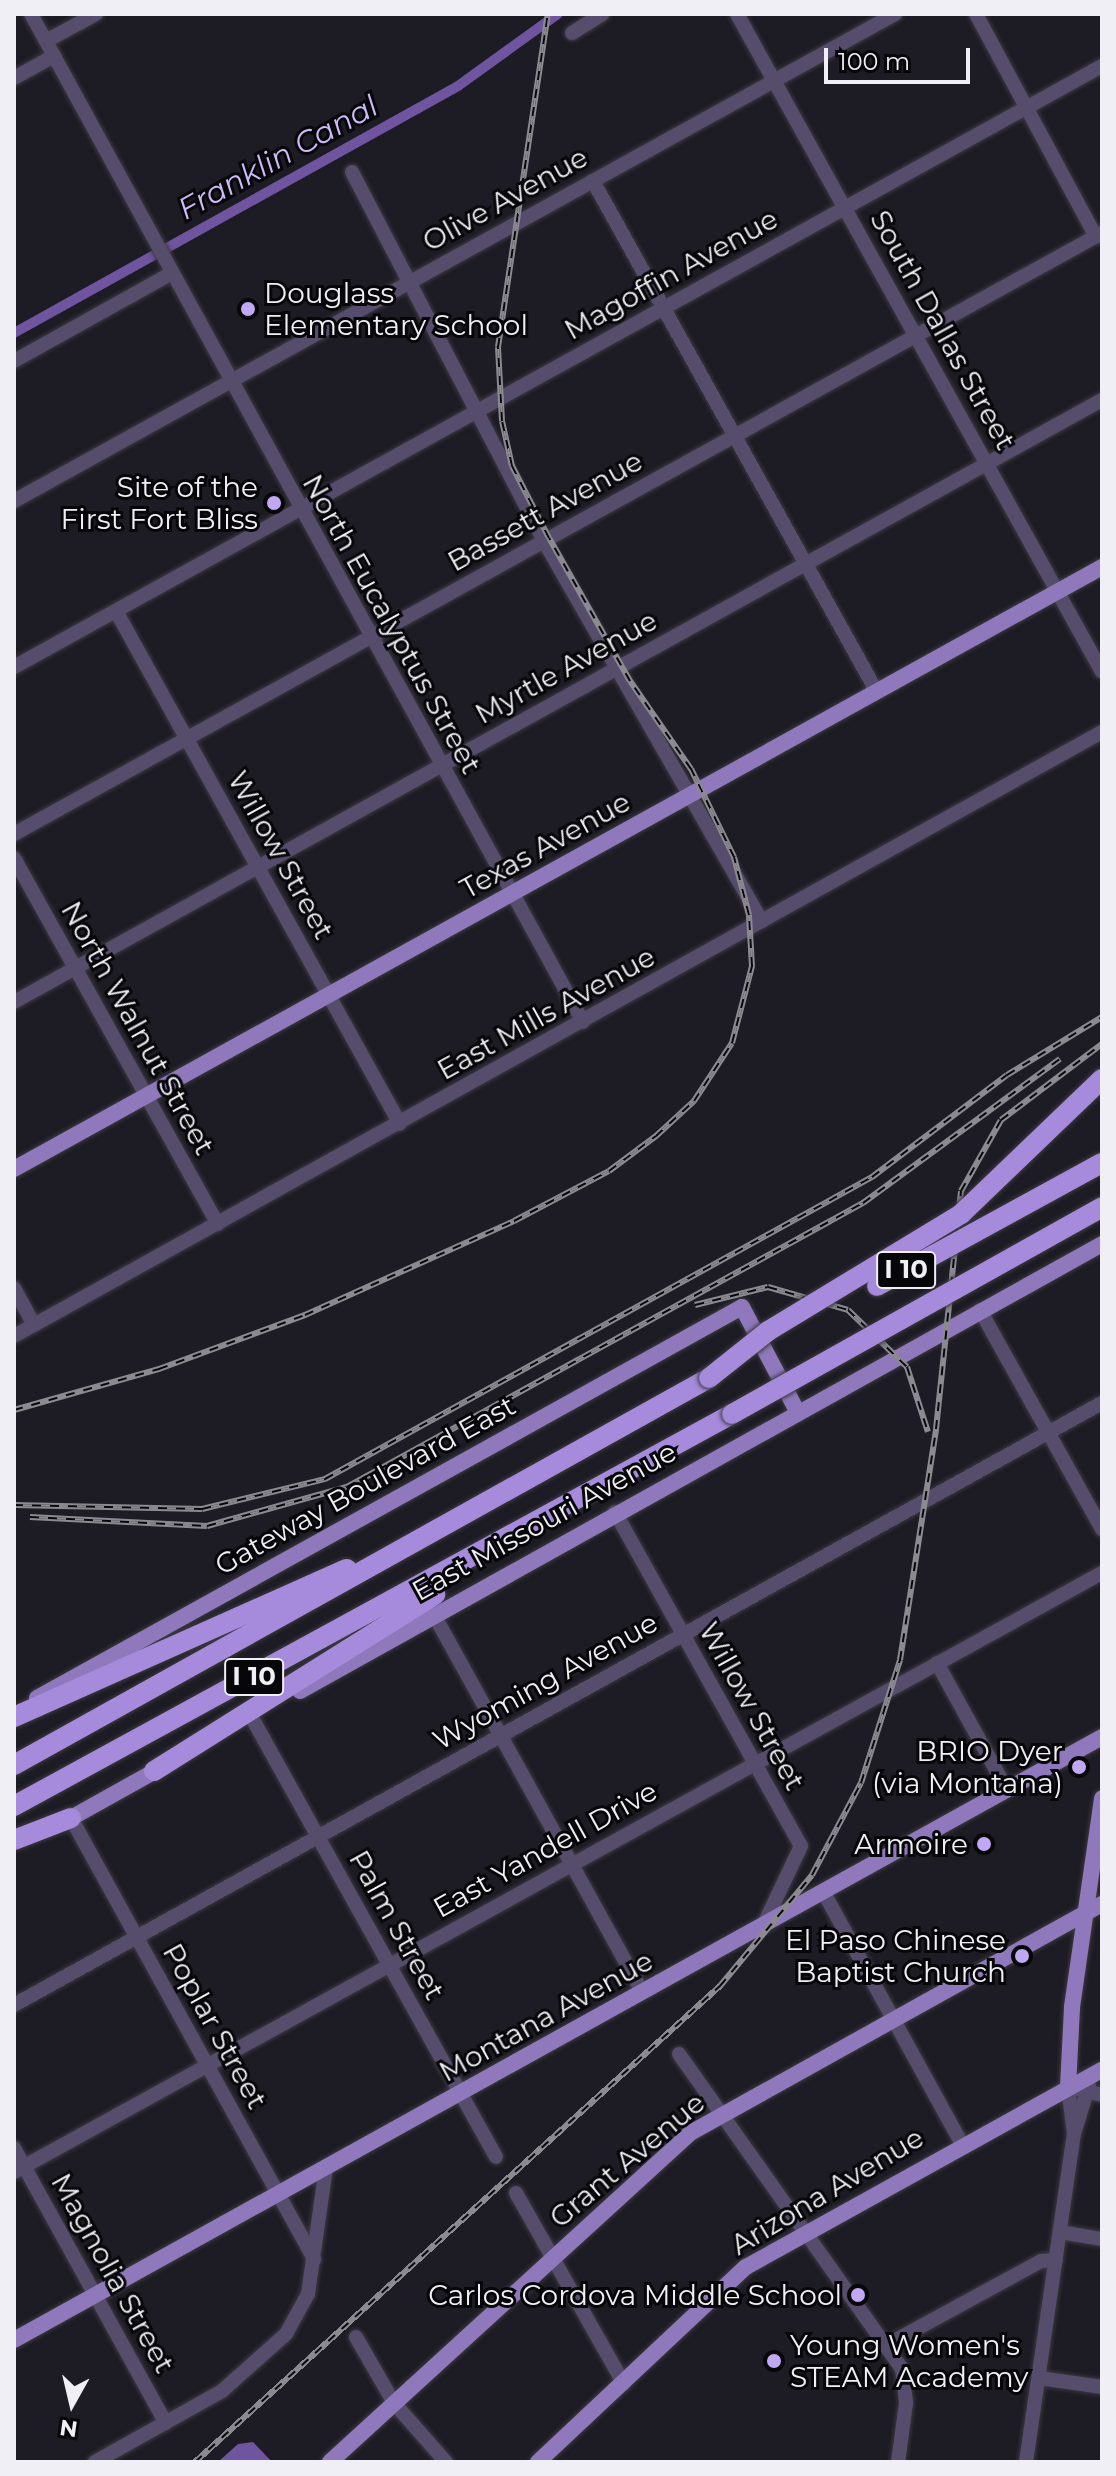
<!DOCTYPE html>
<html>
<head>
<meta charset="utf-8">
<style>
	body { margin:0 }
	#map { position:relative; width:1116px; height:2476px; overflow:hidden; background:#1d1b23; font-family:Montserrat,sans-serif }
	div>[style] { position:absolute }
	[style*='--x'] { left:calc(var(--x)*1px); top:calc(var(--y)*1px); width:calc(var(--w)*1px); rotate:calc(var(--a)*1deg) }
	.water>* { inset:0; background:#6f55a0 }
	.canal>* { height:10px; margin:-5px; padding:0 5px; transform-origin:5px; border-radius:5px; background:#6f55a0 }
	.roads { filter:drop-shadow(0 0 2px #3b3940) drop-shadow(0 0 2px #3b3940) }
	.minor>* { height:14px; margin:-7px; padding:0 7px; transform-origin:7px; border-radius:7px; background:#564c6c }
	.major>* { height:16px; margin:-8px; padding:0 8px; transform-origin:8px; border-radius:8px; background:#8f79bc }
	.highway>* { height:20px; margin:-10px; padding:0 10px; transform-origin:10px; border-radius:10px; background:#a68bdc }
	.rail>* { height:6px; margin-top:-3px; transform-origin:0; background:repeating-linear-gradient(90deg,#07070a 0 9px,#8b8a91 0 18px); box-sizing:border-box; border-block:2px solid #8b8a91 }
	.bridges { filter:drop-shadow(0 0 2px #3b3940) drop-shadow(0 0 2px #3b3940) }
	.highway-bridge>* { height:20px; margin:-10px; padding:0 10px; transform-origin:10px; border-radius:10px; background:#a68bdc }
	.dots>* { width:22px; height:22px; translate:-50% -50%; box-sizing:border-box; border:4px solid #07070a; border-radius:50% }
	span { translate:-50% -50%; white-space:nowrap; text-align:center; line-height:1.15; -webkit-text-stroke:6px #07070a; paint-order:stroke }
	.shield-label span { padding:2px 6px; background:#07070a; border:2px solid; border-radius:6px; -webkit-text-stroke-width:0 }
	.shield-label { font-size:26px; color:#f0eff5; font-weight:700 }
	.street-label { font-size:28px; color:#f0eff5 }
	.poi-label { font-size:28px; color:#f0eff5 }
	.left { translate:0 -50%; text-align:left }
	.right { translate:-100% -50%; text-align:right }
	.water-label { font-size:30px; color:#cebaf9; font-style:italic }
	.frame { position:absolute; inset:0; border:16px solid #f0eff5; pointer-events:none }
	.north { position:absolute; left:32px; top:2364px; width:80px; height:80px; -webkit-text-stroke:6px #07070a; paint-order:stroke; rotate:188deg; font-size:22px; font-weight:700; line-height:32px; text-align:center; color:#f0eff5 }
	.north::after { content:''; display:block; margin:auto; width:28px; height:36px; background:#f0eff5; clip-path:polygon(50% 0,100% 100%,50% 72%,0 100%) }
	.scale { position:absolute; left:824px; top:48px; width:146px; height:36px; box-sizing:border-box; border:4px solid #f0eff5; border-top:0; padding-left:10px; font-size:24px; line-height:28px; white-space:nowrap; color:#f0eff5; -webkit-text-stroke:6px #07070a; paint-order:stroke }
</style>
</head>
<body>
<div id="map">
	<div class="water">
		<i style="clip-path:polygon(253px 2442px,272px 2462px,218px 2462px,238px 2444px)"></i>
	</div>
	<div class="canal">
		<i style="--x:14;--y:333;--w:508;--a:-29.09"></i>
		<i style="--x:458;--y:86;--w:123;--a:-35.8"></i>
	</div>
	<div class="roads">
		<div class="minor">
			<i style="--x:31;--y:14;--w:1149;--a:61.29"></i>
			<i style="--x:737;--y:14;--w:752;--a:60.98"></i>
			<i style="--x:976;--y:14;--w:253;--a:61.7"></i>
			<i style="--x:572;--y:33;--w:36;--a:-32"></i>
			<i style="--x:46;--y:41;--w:57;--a:-28.4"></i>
			<i style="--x:14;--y:78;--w:46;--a:-28.8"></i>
			<i style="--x:352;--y:172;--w:416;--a:62.5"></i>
			<i style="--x:544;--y:541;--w:438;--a:60.2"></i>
			<i style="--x:593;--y:181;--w:585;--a:60.94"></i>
			<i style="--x:14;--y:361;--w:179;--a:-29.1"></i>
			<i style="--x:14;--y:501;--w:1007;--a:-28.93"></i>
			<i style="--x:116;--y:611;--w:586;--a:61.03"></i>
			<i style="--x:14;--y:667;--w:1243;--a:-28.92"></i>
			<i style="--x:14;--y:834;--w:1243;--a:-28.92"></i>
			<i style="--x:14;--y:858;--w:419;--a:60.9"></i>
			<i style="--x:14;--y:1002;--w:1243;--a:-28.96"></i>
			<i style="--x:14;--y:1288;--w:42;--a:61.6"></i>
			<i style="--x:980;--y:1310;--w:251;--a:60.9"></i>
			<i style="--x:14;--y:1336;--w:1244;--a:-29.04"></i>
			<i style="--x:615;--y:1512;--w:382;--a:60.9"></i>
			<i style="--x:801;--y:1846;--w:89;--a:115.4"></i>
			<i style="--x:433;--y:1613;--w:433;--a:61.1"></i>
			<i style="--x:937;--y:1663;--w:145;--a:61.1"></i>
			<i style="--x:252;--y:1718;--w:502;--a:60.93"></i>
			<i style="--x:71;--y:1818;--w:504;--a:61.14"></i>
			<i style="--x:824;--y:1893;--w:284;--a:61.2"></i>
			<i style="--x:14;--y:2005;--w:1243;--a:-28.96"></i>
			<i style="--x:679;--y:2054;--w:386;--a:54.7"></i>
			<i style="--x:902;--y:2369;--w:34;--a:83"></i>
			<i style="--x:906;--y:2403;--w:60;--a:97.7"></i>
			<i style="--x:1074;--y:2134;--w:51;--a:-73"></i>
			<i style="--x:14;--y:2148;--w:314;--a:61.1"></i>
			<i style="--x:14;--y:2172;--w:1242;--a:-28.84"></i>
			<i style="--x:516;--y:2193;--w:219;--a:60.5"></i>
			<i style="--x:1060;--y:2232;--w:43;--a:9.5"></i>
			<i style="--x:356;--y:2337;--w:76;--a:60.1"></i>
			<i style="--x:394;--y:2403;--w:79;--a:48.6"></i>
			<i style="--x:885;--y:2346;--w:178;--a:-28.6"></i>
			<i style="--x:1041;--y:2261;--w:15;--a:-4"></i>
			<i style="--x:1039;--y:2378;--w:64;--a:8.1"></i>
			<i style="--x:95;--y:2462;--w:145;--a:-29.2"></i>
			<i style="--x:222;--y:2391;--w:86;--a:-41.7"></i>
			<i style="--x:286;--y:2334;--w:46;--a:-61.2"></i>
			<i style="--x:308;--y:2294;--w:128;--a:-81.9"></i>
			<i style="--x:1026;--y:2462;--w:331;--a:-81.7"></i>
			<i style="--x:1074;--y:2134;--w:47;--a:-97.3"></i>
			<i style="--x:1068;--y:2087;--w:35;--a:13"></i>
		</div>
		<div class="major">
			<i style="--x:14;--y:1169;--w:1243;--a:-28.96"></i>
			<i style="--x:300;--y:1691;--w:918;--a:-29.13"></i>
			<i style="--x:37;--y:1698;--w:806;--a:-29.01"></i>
			<i style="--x:742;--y:1307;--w:115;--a:62.1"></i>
			<i style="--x:62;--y:1823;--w:117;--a:-29.2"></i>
			<i style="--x:1068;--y:2087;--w:80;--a:-87.1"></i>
			<i style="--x:1072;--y:2007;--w:211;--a:-81.8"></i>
			<i style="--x:14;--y:2340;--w:1244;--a:-29"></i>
			<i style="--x:330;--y:2462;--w:490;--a:-42.4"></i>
			<i style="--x:692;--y:2132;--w:469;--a:-29.1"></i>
			<i style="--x:538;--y:2462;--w:285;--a:-43.2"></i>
			<i style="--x:746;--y:2267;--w:407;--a:-29"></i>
		</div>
		<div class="highway">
			<i style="--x:14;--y:1717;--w:364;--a:-24"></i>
			<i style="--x:14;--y:1765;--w:795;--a:-29.11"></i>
			<i style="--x:154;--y:1771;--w:332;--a:-32.1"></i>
			<i style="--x:14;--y:1806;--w:818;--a:-28.63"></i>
			<i style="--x:14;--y:1840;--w:61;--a:-21.1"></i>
		</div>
	</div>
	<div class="rail">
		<i style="--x:695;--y:1305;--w:75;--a:-13.9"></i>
		<i style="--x:768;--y:1287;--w:83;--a:16"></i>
		<i style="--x:848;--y:1310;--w:82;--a:44"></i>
		<i style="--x:907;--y:1367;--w:68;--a:72.1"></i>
		<i style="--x:14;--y:1410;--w:151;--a:-15.8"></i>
		<i style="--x:159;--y:1369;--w:156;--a:-20.3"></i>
		<i style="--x:305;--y:1315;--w:229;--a:-24.2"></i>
		<i style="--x:514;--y:1221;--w:107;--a:-27.8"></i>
		<i style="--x:609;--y:1171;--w:59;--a:-36.7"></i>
		<i style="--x:656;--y:1136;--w:52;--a:-42.6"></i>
		<i style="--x:694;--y:1101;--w:69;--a:-56.8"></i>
		<i style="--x:732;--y:1043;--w:80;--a:-75.4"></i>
		<i style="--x:752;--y:966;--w:51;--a:-93.4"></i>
		<i style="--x:749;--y:915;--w:60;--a:-104.5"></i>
		<i style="--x:734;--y:857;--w:98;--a:-116"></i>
		<i style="--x:691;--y:769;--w:107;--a:-124.7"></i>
		<i style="--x:630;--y:681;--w:164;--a:-119.5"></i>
		<i style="--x:549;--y:538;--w:81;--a:-117.2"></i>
		<i style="--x:512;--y:466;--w:46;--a:-102.5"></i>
		<i style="--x:502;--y:421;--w:74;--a:-93.1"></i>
		<i style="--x:498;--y:347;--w:337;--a:-81.5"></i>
		<i style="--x:14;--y:1505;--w:188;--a:1.2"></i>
		<i style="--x:202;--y:1509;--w:127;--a:-13.7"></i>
		<i style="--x:325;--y:1479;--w:625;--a:-28.9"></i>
		<i style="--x:872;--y:1177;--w:169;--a:-37.1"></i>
		<i style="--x:1007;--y:1075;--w:111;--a:-31.4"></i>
		<i style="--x:30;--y:1517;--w:177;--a:2.9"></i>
		<i style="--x:207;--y:1526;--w:145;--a:-15.6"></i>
		<i style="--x:347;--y:1487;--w:589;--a:-28.83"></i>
		<i style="--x:863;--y:1203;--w:244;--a:-36.2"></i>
		<i style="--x:195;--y:2462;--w:709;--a:-42.2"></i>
		<i style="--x:720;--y:1986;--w:144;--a:-50.3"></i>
		<i style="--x:812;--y:1875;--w:104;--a:-62"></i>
		<i style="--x:861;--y:1783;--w:129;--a:-72.4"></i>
		<i style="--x:900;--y:1660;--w:234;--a:-81.1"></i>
		<i style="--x:936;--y:1429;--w:239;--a:-84"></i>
		<i style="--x:961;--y:1191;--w:81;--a:-60.6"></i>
		<i style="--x:1001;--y:1120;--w:126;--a:-37"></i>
	</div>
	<div class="bridges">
		<div class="highway-bridge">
			<i style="--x:877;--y:1286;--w:256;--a:-28.7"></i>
			<i style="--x:709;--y:1378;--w:75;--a:-38.5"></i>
			<i style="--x:768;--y:1331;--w:226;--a:-31.2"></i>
			<i style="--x:961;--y:1214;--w:195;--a:-43.8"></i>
			<i style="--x:732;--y:1414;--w:424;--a:-29.2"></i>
		</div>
	</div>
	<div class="dots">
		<i style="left:248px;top:309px;background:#c0a8f3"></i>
		<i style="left:274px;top:503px;background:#c0a8f3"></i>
		<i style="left:1079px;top:1767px;background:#c0a8f3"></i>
		<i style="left:984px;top:1844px;background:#c0a8f3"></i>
		<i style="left:1022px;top:1956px;background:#c0a8f3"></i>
		<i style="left:858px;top:2295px;background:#c0a8f3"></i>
		<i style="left:774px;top:2361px;background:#c0a8f3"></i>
	</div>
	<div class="shield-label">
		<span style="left:906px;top:1270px">I 10</span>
		<span style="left:254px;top:1677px">I 10</span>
	</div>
	<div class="street-label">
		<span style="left:505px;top:199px;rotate:-29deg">Olive Avenue</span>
		<span style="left:671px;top:274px;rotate:-29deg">Magoffin Avenue</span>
		<span style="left:943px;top:330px;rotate:61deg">South Dallas Street</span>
		<span style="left:545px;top:511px;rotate:-29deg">Bassett Avenue</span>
		<span style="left:392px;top:624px;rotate:61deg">North Eucalyptus Street</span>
		<span style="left:566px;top:667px;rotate:-29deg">Myrtle Avenue</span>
		<span style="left:545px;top:845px;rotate:-29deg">Texas Avenue</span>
		<span style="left:281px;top:855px;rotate:61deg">Willow Street</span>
		<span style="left:546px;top:1013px;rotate:-29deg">East Mills Avenue</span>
		<span style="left:138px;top:1028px;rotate:61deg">North Walnut Street</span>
		<span style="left:365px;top:1485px;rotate:-29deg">Gateway Boulevard East</span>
		<span style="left:544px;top:1521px;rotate:-29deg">East Missouri Avenue</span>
		<span style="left:545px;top:1681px;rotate:-29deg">Wyoming Avenue</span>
		<span style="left:752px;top:1706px;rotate:61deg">Willow Street</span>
		<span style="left:545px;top:1849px;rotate:-29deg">East Yandell Drive</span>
		<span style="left:397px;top:1925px;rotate:61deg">Palm Street</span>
		<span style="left:546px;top:2016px;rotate:-29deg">Montana Avenue</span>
		<span style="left:215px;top:2026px;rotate:61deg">Poplar Street</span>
		<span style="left:627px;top:2160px;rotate:-40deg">Grant Avenue</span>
		<span style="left:827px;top:2191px;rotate:-31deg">Arizona Avenue</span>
		<span style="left:113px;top:2273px;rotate:61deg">Magnolia Street</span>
	</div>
	<div class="poi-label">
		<span class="left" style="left:264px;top:309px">Douglass<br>Elementary School</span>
		<span class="right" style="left:258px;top:503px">Site of the<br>First Fort Bliss</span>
		<span class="right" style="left:1063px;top:1767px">BRIO Dyer<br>(via Montana)</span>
		<span class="right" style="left:968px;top:1844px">Armoire</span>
		<span class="right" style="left:1006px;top:1956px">El Paso Chinese<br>Baptist Church</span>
		<span class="right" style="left:842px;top:2295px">Carlos Cordova Middle School</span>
		<span class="left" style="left:790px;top:2361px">Young Women's<br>STEAM Academy</span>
	</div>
	<div class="water-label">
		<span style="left:278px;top:158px;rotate:-29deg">Franklin Canal</span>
	</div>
	<div class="frame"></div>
	<div class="north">N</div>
	<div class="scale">100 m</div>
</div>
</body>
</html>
